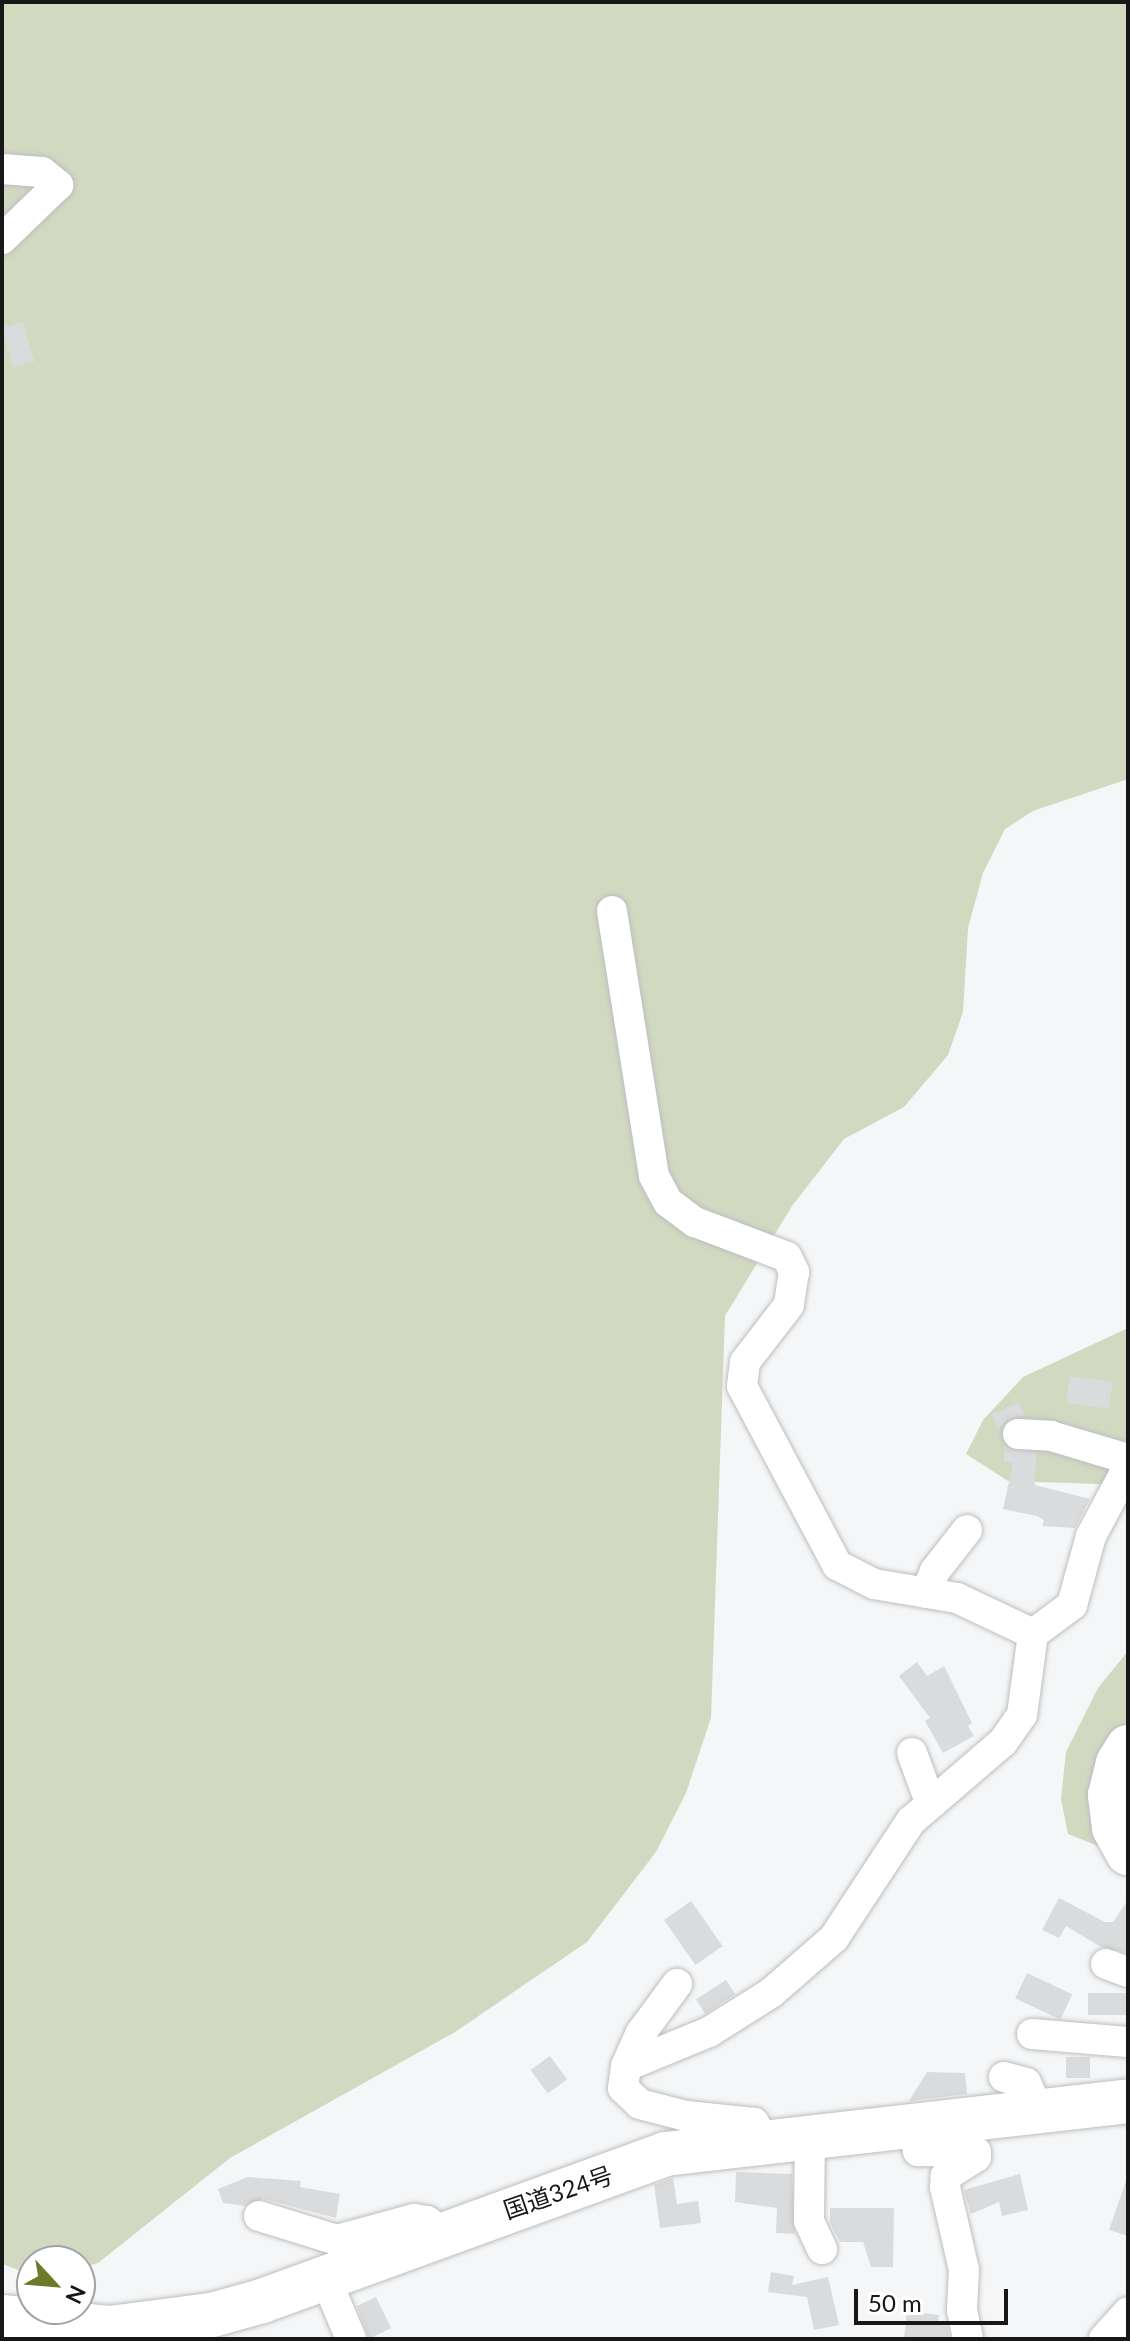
<!DOCTYPE html>
<html>
<head>
<meta charset="utf-8">
<style>
	body { margin:0 }
	#map { position:relative; width:1130px; height:2341px; overflow:hidden; background:#f5f6f7; font-family:Lato,"Noto Sans JP",sans-serif }
	div>[style] { position:absolute }
	[style*='--x'] { left:calc(var(--x)*1px); top:calc(var(--y)*1px); width:calc(var(--w)*1px); rotate:calc(var(--a)*1deg) }
	.green>* { inset:0; background:#d1d9c1 }
	.building>* { inset:0; background:#dadbdc; transform-origin:0 0 }
	.roads { filter:drop-shadow(0 0 2px #bdbebf) drop-shadow(0 0 2px #bdbebf) }
	.minor>* { height:30px; margin:-15px; padding:0 15px; transform-origin:15px; border-radius:15px; background:#fff }
	.highway>* { height:44px; margin:-22px; padding:0 22px; transform-origin:22px; border-radius:22px; background:#fff }
	span { translate:-50% -50%; white-space:nowrap; text-align:center; line-height:1.15; -webkit-text-stroke:7px #fff; paint-order:stroke }
	.street-label { font-size:24px; color:#171717 }
	.frame { position:absolute; inset:0; border:4px solid #171717; pointer-events:none }
	.north { position:absolute; left:16px; top:2245px; width:80px; height:80px; box-sizing:border-box; background:#fff; border:2px solid #a2a2a2; border-radius:50%; rotate:116deg; font-size:22px; font-weight:700; line-height:32px; text-align:center; color:#171717 }
	.north::after { content:''; display:block; margin:auto; width:28px; height:36px; background:#6d7b29; clip-path:polygon(50% 0,100% 100%,50% 72%,0 100%) }
	.scale { position:absolute; left:854px; top:2289px; width:154px; height:36px; box-sizing:border-box; border:4px solid #171717; border-top:0; padding-left:10px; font-size:24px; line-height:28px; white-space:nowrap; color:#171717; -webkit-text-stroke:6px #fff; paint-order:stroke }
</style>
</head>
<body>
<div id="map">
	<div class="green">
		<i style="clip-path:polygon(2px 2px,1128px 2px,1128px 779px,1033px 811px,1005px 829px,983px 873px,968px 928px,963px 1012px,948px 1055px,904px 1107px,844px 1139px,792px 1206px,725px 1316px,711px 1718px,686px 1793px,656px 1852px,587px 1942px,455px 2032px,230px 2158px,98px 2263px,80px 2268px,80px 2261px,32px 2261px,32px 2275px,2px 2264px)"></i>
		<i style="clip-path:polygon(1128px 1328px,1128px 1485px,1008px 1481px,966px 1454px,983px 1420px,1023px 1377px)"></i>
		<i style="clip-path:polygon(1128px 1651px,1128px 1854px,1126px 1857px,1068px 1834px,1061px 1799px,1066px 1752px,1098px 1688px)"></i>
	</div>
	<div class="building">
		<i style="left:23px;top:322px;width:41px;height:22px;rotate:74deg"></i>
		<i style="left:1070px;top:1376px;width:43px;height:27px;rotate:8deg"></i>
		<i style="clip-path:polygon(1019px 1402px,1025px 1416px,1011px 1418px,998px 1429px,992px 1414px)"></i>
		<i style="clip-path:polygon(1004px 1445px,1036px 1453px,1035px 1485px,1090px 1499px,1075px 1528px,1042px 1526px,1044px 1520px,1037px 1516px,1003px 1509px,1013px 1463px,1004px 1462px)"></i>
		<i style="clip-path:polygon(917px 1662px,927px 1676px,944px 1666px,972px 1723px,968px 1726px,974px 1736px,943px 1753px,925px 1721px,930px 1718px,899px 1676px)"></i>
		<i style="clip-path:polygon(1059px 1898px,1105px 1922px,1113px 1922px,1128px 1900px,1128px 1953px,1101px 1947px,1066px 1926px,1059px 1938px,1042px 1930px)"></i>
		<i style="left:691px;top:1901px;width:55px;height:33px;rotate:55deg"></i>
		<i style="left:1027px;top:1973px;width:50px;height:28px;rotate:25deg"></i>
		<i style="left:726px;top:1980px;width:17px;height:36px;rotate:57deg"></i>
		<i style="left:1128px;top:1993px;width:22px;height:40px;rotate:90deg"></i>
		<i style="left:550px;top:2056px;width:29px;height:24px;rotate:54deg"></i>
		<i style="left:1066px;top:2057px;width:24px;height:21px"></i>
		<i style="clip-path:polygon(927px 2072px,965px 2073px,967px 2094px,909px 2101px)"></i>
		<i style="clip-path:polygon(736px 2172px,792px 2174px,795px 2234px,776px 2233px,777px 2208px,735px 2202px)"></i>
		<i style="clip-path:polygon(1020px 2174px,1028px 2210px,1002px 2216px,999px 2202px,971px 2214px,964px 2190px)"></i>
		<i style="clip-path:polygon(248px 2177px,301px 2181px,300px 2187px,340px 2194px,336px 2218px,264px 2199px,245px 2206px,223px 2203px,218px 2189px)"></i>
		<i style="clip-path:polygon(673px 2178px,677px 2204px,698px 2201px,701px 2223px,660px 2228px,654px 2185px)"></i>
		<i style="clip-path:polygon(1126px 2181px,1128px 2182px,1128px 2236px,1109px 2230px)"></i>
		<i style="clip-path:polygon(830px 2208px,894px 2208px,893px 2267px,871px 2267px,863px 2242px,840px 2242px,830px 2223px)"></i>
		<i style="clip-path:polygon(771px 2272px,794px 2276px,792px 2285px,828px 2277px,839px 2325px,814px 2330px,807px 2297px,768px 2292px)"></i>
		<i style="clip-path:polygon(376px 2297px,391px 2328px,369px 2339px,357px 2306px)"></i>
		<i style="clip-path:polygon(907px 2311px,939px 2315px,938px 2324px,947px 2326px,950px 2339px,904px 2339px)"></i>
	</div>
	<div class="roads">
		<div class="minor">
			<i style="--x:2;--y:169;--w:40;--a:4.3"></i>
			<i style="--x:42;--y:172;--w:21;--a:39"></i>
			<i style="--x:58;--y:185;--w:78;--a:136"></i>
			<i style="--x:612;--y:911;--w:268;--a:81"></i>
			<i style="--x:654;--y:1176;--w:30;--a:62"></i>
			<i style="--x:668;--y:1202;--w:34;--a:37"></i>
			<i style="--x:695;--y:1222;--w:98;--a:20.8"></i>
			<i style="--x:787;--y:1257;--w:17;--a:65"></i>
			<i style="--x:794;--y:1272;--w:33;--a:99"></i>
			<i style="--x:789;--y:1305;--w:72;--a:127.7"></i>
			<i style="--x:745;--y:1362;--w:24;--a:97"></i>
			<i style="--x:742;--y:1386;--w:203;--a:62"></i>
			<i style="--x:837;--y:1565;--w:42;--a:27.2"></i>
			<i style="--x:874;--y:1584;--w:84;--a:9.6"></i>
			<i style="--x:957;--y:1598;--w:84;--a:25.3"></i>
			<i style="--x:1018;--y:1434;--w:33;--a:3"></i>
			<i style="--x:1051;--y:1436;--w:80;--a:16.6"></i>
			<i style="--x:926;--y:1593;--w:24;--a:-68"></i>
			<i style="--x:935;--y:1571;--w:52;--a:-52"></i>
			<i style="--x:912;--y:1753;--w:52;--a:69.8"></i>
			<i style="--x:1106;--y:1964;--w:23;--a:20"></i>
			<i style="--x:1032;--y:2034;--w:96;--a:4.8"></i>
			<i style="--x:626;--y:2066;--w:36;--a:-66"></i>
			<i style="--x:641;--y:2033;--w:61;--a:-53.7"></i>
			<i style="--x:1004;--y:2077;--w:23;--a:15"></i>
			<i style="--x:1026;--y:2083;--w:31;--a:65"></i>
			<i style="--x:912;--y:2124;--w:28;--a:77"></i>
			<i style="--x:918;--y:2151;--w:58;--a:1"></i>
			<i style="--x:976;--y:2152;--w:5;--a:90"></i>
			<i style="--x:976;--y:2157;--w:36;--a:148"></i>
			<i style="--x:946;--y:2176;--w:11;--a:95"></i>
			<i style="--x:945;--y:2187;--w:85;--a:77.1"></i>
			<i style="--x:964;--y:2270;--w:40;--a:92.9"></i>
			<i style="--x:962;--y:2310;--w:30;--a:78"></i>
			<i style="--x:810;--y:2135;--w:86;--a:90.7"></i>
			<i style="--x:809;--y:2221;--w:31;--a:65"></i>
			<i style="--x:764;--y:2139;--w:19;--a:-122"></i>
			<i style="--x:754;--y:2123;--w:68;--a:-174.1"></i>
			<i style="--x:686;--y:2116;--w:48;--a:-165.4"></i>
			<i style="--x:640;--y:2104;--w:23;--a:-137"></i>
			<i style="--x:623;--y:2088;--w:22;--a:-82"></i>
			<i style="--x:626;--y:2066;--w:90;--a:-22.3"></i>
			<i style="--x:709;--y:2032;--w:73;--a:-32.2"></i>
			<i style="--x:771;--y:1993;--w:84;--a:-41.1"></i>
			<i style="--x:834;--y:1938;--w:140;--a:-56.7"></i>
			<i style="--x:911;--y:1821;--w:121;--a:-40.7"></i>
			<i style="--x:1003;--y:1742;--w:33;--a:-55"></i>
			<i style="--x:1022;--y:1715;--w:82;--a:-82.3"></i>
			<i style="--x:1033;--y:1634;--w:49;--a:-36.6"></i>
			<i style="--x:1072;--y:1605;--w:72;--a:-74.6"></i>
			<i style="--x:1091;--y:1536;--w:78;--a:-61.8"></i>
			<i style="--x:259;--y:2216;--w:82;--a:17.1"></i>
			<i style="--x:337;--y:2240;--w:80;--a:-15.3"></i>
			<i style="--x:414;--y:2219;--w:13;--a:9"></i>
			<i style="--x:427;--y:2221;--w:19;--a:39"></i>
			<i style="--x:325;--y:2277;--w:67;--a:67.2"></i>
			<i style="--x:1104;--y:2339;--w:36;--a:-48"></i>
		</div>
		<div class="highway">
			<i style="--x:1128;--y:1747;--w:19;--a:122"></i>
			<i style="--x:1118;--y:1763;--w:33;--a:104"></i>
			<i style="--x:1110;--y:1795;--w:33;--a:83"></i>
			<i style="--x:1114;--y:1828;--w:29;--a:61"></i>
			<i style="--x:2;--y:2317;--w:109;--a:5.8"></i>
			<i style="--x:110;--y:2328;--w:103;--a:-7.3"></i>
			<i style="--x:212;--y:2315;--w:52;--a:-15.6"></i>
			<i style="--x:262;--y:2301;--w:429;--a:-20"></i>
			<i style="--x:665;--y:2154;--w:466;--a:-6.5"></i>
		</div>
	</div>
	<div class="street-label">
		<span style="left:558px;top:2192px;rotate:-19deg">国道324号</span>
	</div>
	<div class="frame"></div>
	<div class="north">N</div>
	<div class="scale">50 m</div>
</div>
</body>
</html>
